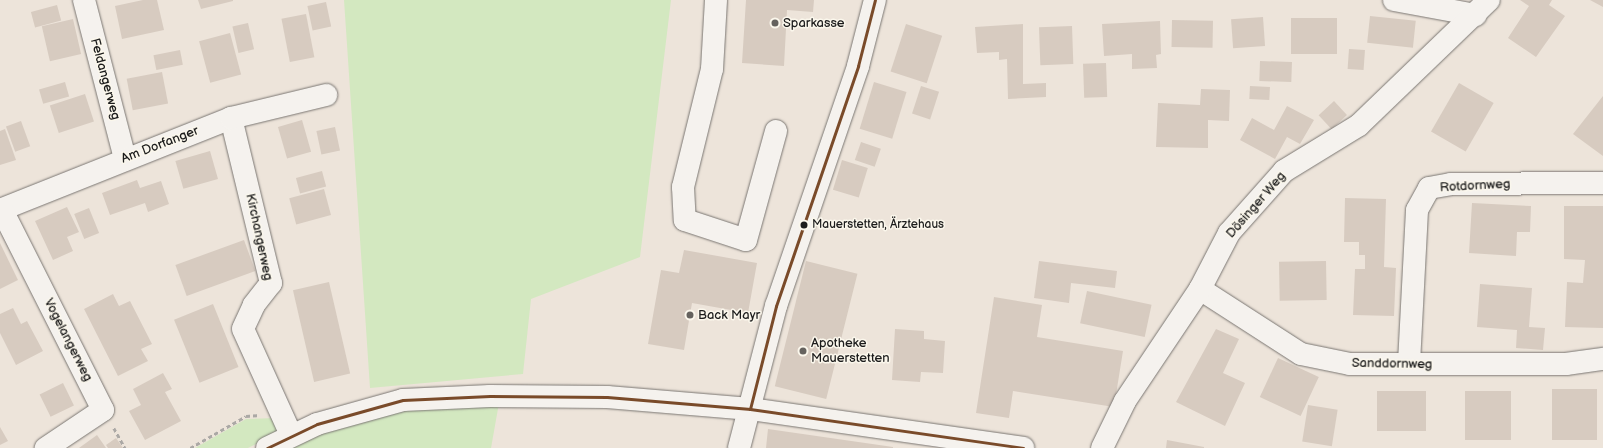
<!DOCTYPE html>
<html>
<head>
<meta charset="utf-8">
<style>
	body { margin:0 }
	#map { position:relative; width:1603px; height:448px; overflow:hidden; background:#ede4da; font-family:"Balsamiq Sans",sans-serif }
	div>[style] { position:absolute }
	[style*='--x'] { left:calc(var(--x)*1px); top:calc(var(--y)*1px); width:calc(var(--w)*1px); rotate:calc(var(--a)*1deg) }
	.green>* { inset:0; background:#d3e8c0 }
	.building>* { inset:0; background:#d7cbc0; transform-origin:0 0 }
	.path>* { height:2.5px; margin-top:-1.25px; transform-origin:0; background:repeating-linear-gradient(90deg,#aba8a5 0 4px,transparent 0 7px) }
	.roads { filter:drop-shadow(0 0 1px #7a7672) drop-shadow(0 0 1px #7a7672) }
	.minor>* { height:22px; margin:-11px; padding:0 11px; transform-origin:11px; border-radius:11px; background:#f5f2ee }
	.major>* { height:22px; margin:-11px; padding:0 11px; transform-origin:11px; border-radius:11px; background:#f5f2ee }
	.bus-1>* { height:3px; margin:-1.5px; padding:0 1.5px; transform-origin:1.5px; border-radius:1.5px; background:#7a4b2a }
	.dots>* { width:11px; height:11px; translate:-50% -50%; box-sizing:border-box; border:2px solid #fbf7ec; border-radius:50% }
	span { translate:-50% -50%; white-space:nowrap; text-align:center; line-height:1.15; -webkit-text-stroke:3px #fbf7ec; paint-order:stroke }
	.bus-label { font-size:12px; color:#1c1c1c }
	.left { translate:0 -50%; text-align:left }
	.poi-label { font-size:13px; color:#1c1c1c }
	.street-label { font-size:13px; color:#1c1c1c }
</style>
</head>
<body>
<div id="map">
	<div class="green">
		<i style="clip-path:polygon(344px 0,671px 0,640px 257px,531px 299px,523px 374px,370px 388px)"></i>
		<i style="clip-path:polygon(499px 403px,491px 448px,290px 448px,322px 432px,404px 410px)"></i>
		<i style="clip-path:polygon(276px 418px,281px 432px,248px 448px,195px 448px,246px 419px)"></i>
	</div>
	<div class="building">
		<i style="clip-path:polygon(143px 0,157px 0,164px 30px,122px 39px,115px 6px)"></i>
		<i style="clip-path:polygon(198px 0,233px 0,233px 1px,201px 9px)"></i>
		<i style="clip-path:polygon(746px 0,814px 0,813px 12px,787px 10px,784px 66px,742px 63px)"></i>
		<i style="clip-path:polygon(1520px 0,1552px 0,1549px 5px,1565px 16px,1536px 57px,1508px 38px,1529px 6px)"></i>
		<i style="clip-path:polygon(1590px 0,1603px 0,1603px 7px)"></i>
		<i style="left:326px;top:2px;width:25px;height:19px;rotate:78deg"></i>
		<i style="left:57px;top:5px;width:16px;height:27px;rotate:75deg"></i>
		<i style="left:306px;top:14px;width:44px;height:25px;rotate:79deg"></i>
		<i style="left:1370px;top:16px;width:46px;height:27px;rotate:6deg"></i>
		<i style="left:1263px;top:17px;width:29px;height:32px;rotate:86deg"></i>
		<i style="left:1337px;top:18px;width:36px;height:46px;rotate:90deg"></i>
		<i style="left:73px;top:19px;width:36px;height:32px;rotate:77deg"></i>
		<i style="left:1172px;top:20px;width:41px;height:27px;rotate:1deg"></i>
		<i style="clip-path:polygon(1160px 21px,1161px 54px,1156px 55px,1157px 68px,1132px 69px,1132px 54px,1104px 56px,1102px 24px)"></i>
		<i style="left:248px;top:23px;width:27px;height:16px;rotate:77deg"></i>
		<i style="left:906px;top:24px;width:38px;height:50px;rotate:18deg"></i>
		<i style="clip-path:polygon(1023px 24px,1023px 84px,1046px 83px,1046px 97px,1008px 99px,1007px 59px,999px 60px,999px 52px,977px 53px,975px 27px)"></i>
		<i style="left:1072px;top:26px;width:38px;height:33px;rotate:88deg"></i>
		<i style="left:230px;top:33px;width:43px;height:32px;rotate:75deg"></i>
		<i style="left:1349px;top:49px;width:16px;height:20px;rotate:4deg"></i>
		<i style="left:180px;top:50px;width:15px;height:27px;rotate:79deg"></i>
		<i style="left:1260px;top:61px;width:32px;height:20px;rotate:2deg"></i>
		<i style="left:1106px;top:63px;width:34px;height:23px;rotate:88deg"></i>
		<i style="left:162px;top:72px;width:32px;height:36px;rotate:79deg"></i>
		<i style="left:65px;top:82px;width:15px;height:27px;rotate:74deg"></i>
		<i style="left:874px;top:82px;width:34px;height:49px;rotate:17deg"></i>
		<i style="left:1459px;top:83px;width:40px;height:56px;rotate:30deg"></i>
		<i style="left:921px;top:86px;width:19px;height:29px;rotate:18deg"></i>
		<i style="left:1250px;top:86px;width:20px;height:13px;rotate:3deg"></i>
		<i style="clip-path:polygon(1201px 89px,1230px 90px,1229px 121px,1208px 120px,1208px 148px,1156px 147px,1158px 103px,1200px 105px)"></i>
		<i style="left:85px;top:94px;width:29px;height:37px;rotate:72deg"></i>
		<i style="clip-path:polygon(1603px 96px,1603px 156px,1573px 134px)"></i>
		<i style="left:1334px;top:101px;width:19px;height:21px;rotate:47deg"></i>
		<i style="clip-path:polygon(1287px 106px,1314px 120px,1300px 144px,1287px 137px,1275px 159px,1240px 140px,1252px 118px,1274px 130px)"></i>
		<i style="left:302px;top:120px;width:33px;height:25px;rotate:74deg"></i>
		<i style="left:21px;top:121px;width:27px;height:16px;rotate:70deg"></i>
		<i style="left:335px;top:127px;width:24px;height:19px;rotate:78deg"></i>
		<i style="clip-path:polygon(5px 129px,16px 160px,0 165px,0 131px)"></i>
		<i style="left:861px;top:142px;width:21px;height:19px;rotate:19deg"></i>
		<i style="left:210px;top:151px;width:29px;height:36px;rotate:74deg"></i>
		<i style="left:842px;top:160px;width:27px;height:31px;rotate:17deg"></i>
		<i style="left:322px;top:171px;width:16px;height:27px;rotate:75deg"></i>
		<i style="clip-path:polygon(137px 180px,140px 188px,161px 181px,169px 204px,148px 212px,145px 203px,110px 215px,102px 193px)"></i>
		<i style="left:324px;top:189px;width:27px;height:36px;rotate:75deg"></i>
		<i style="clip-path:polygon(1345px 198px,1386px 199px,1384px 267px,1396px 268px,1394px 316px,1353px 315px,1355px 269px,1365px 269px,1365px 255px,1359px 255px,1359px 242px,1344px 242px)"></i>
		<i style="clip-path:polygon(1472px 203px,1531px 206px,1530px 232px,1517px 232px,1516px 256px,1469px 253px)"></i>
		<i style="clip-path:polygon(1564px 206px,1603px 206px,1603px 328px,1565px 327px,1567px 282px,1583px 283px,1585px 260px,1564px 259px)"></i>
		<i style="clip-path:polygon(67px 207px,79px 232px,67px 237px,73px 251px,53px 260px,35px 221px)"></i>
		<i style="left:89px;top:208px;width:27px;height:16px;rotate:68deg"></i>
		<i style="left:244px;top:240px;width:33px;height:73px;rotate:70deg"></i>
		<i style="clip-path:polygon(0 243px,18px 280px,0 289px)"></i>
		<i style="clip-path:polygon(684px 250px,757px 263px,748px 313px,692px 303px,684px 350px,648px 344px,661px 270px,679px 273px)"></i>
		<i style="left:806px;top:261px;width:53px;height:129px;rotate:14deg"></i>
		<i style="clip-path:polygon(1039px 261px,1117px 271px,1115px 288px,1071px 283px,1069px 303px,1034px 298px)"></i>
		<i style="left:1326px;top:261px;width:39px;height:47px;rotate:89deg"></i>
		<i style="left:329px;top:282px;width:94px;height:37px;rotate:77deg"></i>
		<i style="clip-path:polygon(1480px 284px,1532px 288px,1529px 327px,1545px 328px,1543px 350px,1516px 348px,1517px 330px,1477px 327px)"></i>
		<i style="left:1087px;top:291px;width:66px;height:33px;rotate:12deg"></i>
		<i style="clip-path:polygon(113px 294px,119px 306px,130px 301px,152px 344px,141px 349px,148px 361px,118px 376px,84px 309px)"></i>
		<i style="clip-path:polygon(994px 297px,1042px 305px,1037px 337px,1123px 351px,1114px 407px,1013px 391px,1009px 418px,976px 413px)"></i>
		<i style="left:213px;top:304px;width:68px;height:42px;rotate:68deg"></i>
		<i style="clip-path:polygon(13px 308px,21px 324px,27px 321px,43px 351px,16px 365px,0 333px,0 314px)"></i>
		<i style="clip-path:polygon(895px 329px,924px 331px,924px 339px,945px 341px,943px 373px,921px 372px,920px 382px,892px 380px)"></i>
		<i style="clip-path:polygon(1216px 329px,1239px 339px,1223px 373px,1245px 383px,1225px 426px,1176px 402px)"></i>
		<i style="left:1278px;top:358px;width:45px;height:43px;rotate:25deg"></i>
		<i style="clip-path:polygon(163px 373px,172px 389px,165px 392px,181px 421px,145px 440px,129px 411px,141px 405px,133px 389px)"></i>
		<i style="left:63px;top:383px;width:25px;height:26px;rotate:64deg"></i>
		<i style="left:1597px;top:389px;width:51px;height:45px;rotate:90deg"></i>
		<i style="left:1377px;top:391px;width:49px;height:40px"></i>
		<i style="left:1465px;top:391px;width:46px;height:49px"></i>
		<i style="left:1308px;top:405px;width:30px;height:37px;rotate:9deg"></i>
		<i style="clip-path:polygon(0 427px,8px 441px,0 445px)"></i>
		<i style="clip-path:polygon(768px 429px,893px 447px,893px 448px,766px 448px)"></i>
		<i style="clip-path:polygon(97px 435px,106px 448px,79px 448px)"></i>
		<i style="clip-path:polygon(116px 438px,123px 448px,108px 448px,106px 445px)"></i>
		<i style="clip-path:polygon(1167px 440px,1204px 447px,1204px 448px,1166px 448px)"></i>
	</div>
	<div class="path">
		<i style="--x:114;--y:428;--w:23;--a:61"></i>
		<i style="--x:190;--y:448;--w:64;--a:-29.7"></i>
		<i style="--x:246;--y:416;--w:13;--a:-4"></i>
	</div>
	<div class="roads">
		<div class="minor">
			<i style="--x:84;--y:0;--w:163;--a:75.5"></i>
			<i style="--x:716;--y:0;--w:69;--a:93.3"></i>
			<i style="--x:712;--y:69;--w:122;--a:103.8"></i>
			<i style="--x:683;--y:187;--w:33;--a:87"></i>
			<i style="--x:685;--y:220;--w:64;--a:18.2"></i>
			<i style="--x:746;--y:240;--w:113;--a:-74.6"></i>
			<i style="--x:1394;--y:0;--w:83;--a:10.4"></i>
			<i style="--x:231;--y:118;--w:170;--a:76.4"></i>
			<i style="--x:271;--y:283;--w:28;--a:128"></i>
			<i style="--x:254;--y:305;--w:26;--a:115"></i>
			<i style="--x:243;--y:329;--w:116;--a:65.6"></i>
			<i style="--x:0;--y:210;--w:249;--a:-21.7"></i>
			<i style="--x:231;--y:118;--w:98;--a:-13.6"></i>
			<i style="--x:2;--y:210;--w:224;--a:63.2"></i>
			<i style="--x:103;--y:410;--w:69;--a:146.3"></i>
			<i style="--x:1200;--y:289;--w:120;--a:32.8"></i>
			<i style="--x:1301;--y:354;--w:50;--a:11.5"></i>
			<i style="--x:1350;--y:364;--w:216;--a:0"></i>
			<i style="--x:1566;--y:364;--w:37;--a:-8"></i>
			<i style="--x:1409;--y:363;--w:153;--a:-87"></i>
			<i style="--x:1417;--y:210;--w:25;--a:-61"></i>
			<i style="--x:1429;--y:188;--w:22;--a:-10"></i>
			<i style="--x:1451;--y:184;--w:152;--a:-0.4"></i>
			<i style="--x:739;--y:448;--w:147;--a:-75.4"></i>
			<i style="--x:776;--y:306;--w:254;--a:-71.1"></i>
			<i style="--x:858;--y:66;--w:68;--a:-75.6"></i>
			<i style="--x:1102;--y:448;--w:52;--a:-63.9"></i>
			<i style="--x:1125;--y:401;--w:135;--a:-56.2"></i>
			<i style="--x:1200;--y:289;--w:63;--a:-62.6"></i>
			<i style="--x:1229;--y:233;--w:83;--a:-48.4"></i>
			<i style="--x:1284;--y:171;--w:88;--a:-31.5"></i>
			<i style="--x:1359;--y:125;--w:180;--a:-43.9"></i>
		</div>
		<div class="major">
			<i style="--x:267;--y:448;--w:55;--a:-25.6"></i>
			<i style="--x:317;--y:424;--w:89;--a:-15.6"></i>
			<i style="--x:403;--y:400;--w:87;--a:-2.6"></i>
			<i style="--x:490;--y:396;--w:117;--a:0.5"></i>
			<i style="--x:607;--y:397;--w:144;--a:4.8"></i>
			<i style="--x:750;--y:409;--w:276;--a:8.1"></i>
		</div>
	</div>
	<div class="bus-1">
		<i style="--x:750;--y:409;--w:106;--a:-75.8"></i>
		<i style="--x:776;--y:306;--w:254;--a:-71.1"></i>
		<i style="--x:858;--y:66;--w:68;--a:-75.6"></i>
		<i style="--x:267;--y:448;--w:55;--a:-25.6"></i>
		<i style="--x:317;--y:424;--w:89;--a:-15.6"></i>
		<i style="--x:403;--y:400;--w:87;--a:-2.6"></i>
		<i style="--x:490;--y:396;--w:117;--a:0.5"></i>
		<i style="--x:607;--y:397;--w:144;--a:4.8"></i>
		<i style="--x:750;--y:409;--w:276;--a:8.1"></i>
	</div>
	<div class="dots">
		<i style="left:775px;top:23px;background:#65625e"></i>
		<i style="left:804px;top:225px;background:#1c1c1c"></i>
		<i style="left:690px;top:315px;background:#65625e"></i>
		<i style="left:803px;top:351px;background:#65625e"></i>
	</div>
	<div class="bus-label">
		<span class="left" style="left:812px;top:225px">Mauerstetten, Ärztehaus</span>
	</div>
	<div class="poi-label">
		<span class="left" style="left:783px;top:23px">Sparkasse</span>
		<span class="left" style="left:698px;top:315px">Back Mayr</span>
		<span class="left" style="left:811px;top:351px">Apotheke<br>Mauerstetten</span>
	</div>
	<div class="street-label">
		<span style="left:105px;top:79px;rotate:75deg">Feldangerweg</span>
		<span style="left:160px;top:145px;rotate:-21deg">Am Dorfanger</span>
		<span style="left:1475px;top:186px;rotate:-3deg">Rotdornweg</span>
		<span style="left:1256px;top:205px;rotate:-49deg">Dösinger Weg</span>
		<span style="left:259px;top:237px;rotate:78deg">Kirchangerweg</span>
		<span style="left:68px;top:340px;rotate:63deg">Vogelangerweg</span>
		<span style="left:1392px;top:364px;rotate:1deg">Sanddornweg</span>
	</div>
</div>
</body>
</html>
